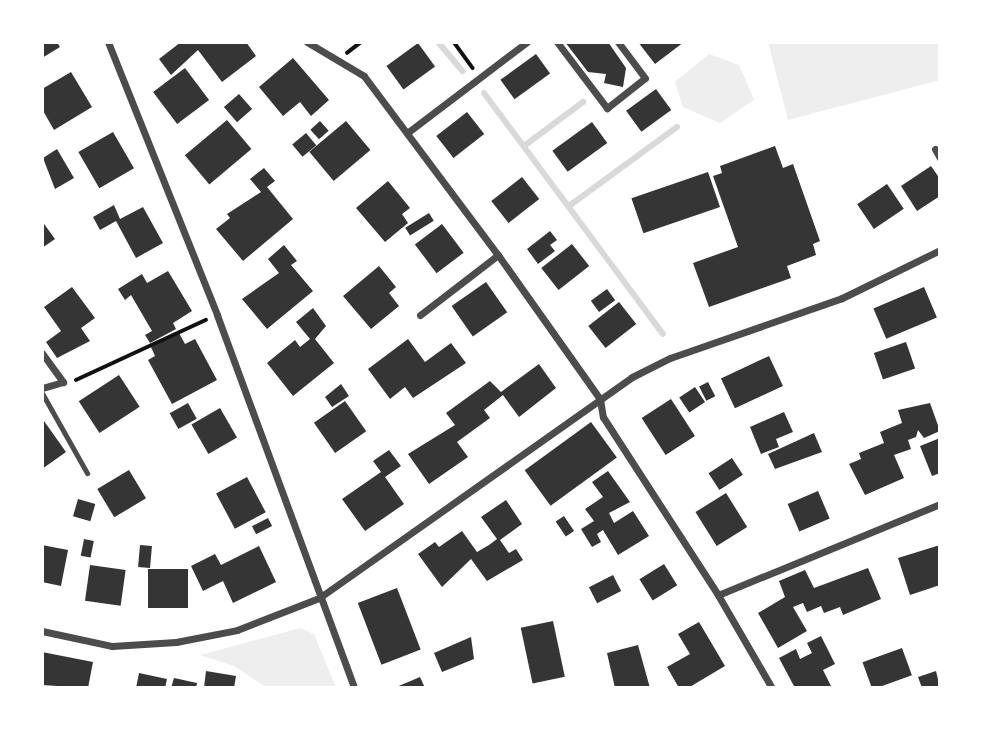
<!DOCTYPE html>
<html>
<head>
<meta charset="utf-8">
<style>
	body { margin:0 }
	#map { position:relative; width:982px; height:730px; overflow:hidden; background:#fff; font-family:Figtree,sans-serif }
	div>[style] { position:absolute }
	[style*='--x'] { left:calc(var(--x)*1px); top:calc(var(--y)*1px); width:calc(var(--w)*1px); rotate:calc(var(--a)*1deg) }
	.green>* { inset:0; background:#eee }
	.stream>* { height:6px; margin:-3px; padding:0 3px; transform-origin:3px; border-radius:3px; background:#d9d9d9 }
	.building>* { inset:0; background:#353535; transform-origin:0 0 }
	.path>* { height:3.5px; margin:-1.75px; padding:0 1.75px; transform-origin:1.75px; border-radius:1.75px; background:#111 }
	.service>* { height:5px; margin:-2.5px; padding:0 2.5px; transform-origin:2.5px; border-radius:2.5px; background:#4c4c4c }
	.minor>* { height:7px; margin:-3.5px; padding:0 3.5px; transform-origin:3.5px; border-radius:3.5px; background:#4c4c4c }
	span { translate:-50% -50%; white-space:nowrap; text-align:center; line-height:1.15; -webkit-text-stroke:7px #fff; paint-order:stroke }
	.frame { position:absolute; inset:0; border:44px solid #fff; pointer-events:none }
</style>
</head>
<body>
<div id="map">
	<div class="green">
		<i style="clip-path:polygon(768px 42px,940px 42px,940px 80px,788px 120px)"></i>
		<i style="clip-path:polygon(709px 54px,739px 65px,754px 100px,720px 123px,683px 107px,675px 82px)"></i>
		<i style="clip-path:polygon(300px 628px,314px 634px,336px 688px,267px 688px,234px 666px,200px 655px)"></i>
	</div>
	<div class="stream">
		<i style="--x:438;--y:42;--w:38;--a:50"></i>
		<i style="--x:484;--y:93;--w:300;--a:53.4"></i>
		<i style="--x:524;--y:146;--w:74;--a:-36.7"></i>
		<i style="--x:569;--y:206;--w:134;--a:-36.2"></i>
	</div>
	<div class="building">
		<i style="clip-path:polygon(42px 42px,57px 42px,60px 47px,42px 58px)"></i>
		<i style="clip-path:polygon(181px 42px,246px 42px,256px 56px,222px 82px,198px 50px,171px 75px,159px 59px)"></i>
		<i style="clip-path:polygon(565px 42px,608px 42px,626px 68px,623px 87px,604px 83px,606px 74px,588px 72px)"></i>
		<i style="clip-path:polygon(638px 42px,684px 42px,655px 64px)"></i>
		<i style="left:418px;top:43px;width:29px;height:39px;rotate:54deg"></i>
		<i style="left:536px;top:54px;width:24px;height:44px;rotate:54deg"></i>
		<i style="clip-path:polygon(293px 58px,329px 100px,311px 116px,300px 102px,283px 116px,259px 87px)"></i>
		<i style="left:185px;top:68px;width:40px;height:40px;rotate:53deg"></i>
		<i style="clip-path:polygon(71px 72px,92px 107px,54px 130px,42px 109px,42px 89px)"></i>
		<i style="left:656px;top:89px;width:26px;height:37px;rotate:54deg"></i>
		<i style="left:239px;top:94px;width:20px;height:20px;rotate:49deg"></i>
		<i style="left:467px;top:112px;width:28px;height:39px;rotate:52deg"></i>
		<i style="left:227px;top:120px;width:38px;height:55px;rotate:50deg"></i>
		<i style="left:320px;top:121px;width:13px;height:13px;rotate:48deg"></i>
		<i style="left:346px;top:121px;width:38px;height:48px;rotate:50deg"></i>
		<i style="left:592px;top:122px;width:26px;height:49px;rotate:54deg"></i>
		<i style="left:113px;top:132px;width:42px;height:40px;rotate:60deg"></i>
		<i style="left:306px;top:133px;width:16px;height:18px;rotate:50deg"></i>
		<i style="clip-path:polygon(775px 146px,783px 168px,793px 164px,820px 241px,813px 244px,816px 255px,787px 266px,791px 278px,709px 307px,693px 263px,738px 247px,713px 176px,722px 173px,720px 166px)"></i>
		<i style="clip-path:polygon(57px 149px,74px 178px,55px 189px,43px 158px)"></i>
		<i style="clip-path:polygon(931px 166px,940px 179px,940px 196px,917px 211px,901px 186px)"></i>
		<i style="clip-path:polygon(264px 168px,275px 181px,267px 187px,293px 219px,243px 261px,216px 229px,230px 218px,227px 214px,261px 192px,250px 179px)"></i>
		<i style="left:708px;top:172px;width:37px;height:81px;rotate:71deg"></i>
		<i style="left:522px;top:177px;width:28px;height:39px;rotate:52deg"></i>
		<i style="clip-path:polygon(388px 181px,410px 208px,402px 214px,408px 223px,385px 242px,356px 208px)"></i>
		<i style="left:887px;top:184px;width:30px;height:36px;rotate:56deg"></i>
		<i style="clip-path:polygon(114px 205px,120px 219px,143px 207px,163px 243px,136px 258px,116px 221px,100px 230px,93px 217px)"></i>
		<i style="left:429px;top:213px;width:9px;height:28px;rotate:58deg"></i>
		<i style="clip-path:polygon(42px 221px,55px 239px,42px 248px)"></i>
		<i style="left:442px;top:224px;width:36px;height:34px;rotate:53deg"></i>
		<i style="clip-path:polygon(550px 231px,557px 240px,550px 245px,555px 251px,538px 264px,527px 249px)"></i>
		<i style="left:572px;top:244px;width:28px;height:39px;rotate:52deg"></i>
		<i style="clip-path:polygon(284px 245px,297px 261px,291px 265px,313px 291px,267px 329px,242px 299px,279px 273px,268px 259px)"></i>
		<i style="clip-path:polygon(379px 266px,396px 287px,389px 293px,399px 306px,371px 329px,343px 296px)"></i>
		<i style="clip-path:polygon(168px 271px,192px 311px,173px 323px,176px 329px,150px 343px,145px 335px,152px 331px,131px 295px,125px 300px,118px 289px,142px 274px,147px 283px)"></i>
		<i style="left:486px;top:282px;width:37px;height:42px;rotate:55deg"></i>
		<i style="clip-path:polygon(72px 287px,95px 318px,81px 328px,90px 341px,57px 358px,46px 342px,61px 331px,44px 307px)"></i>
		<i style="left:924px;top:287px;width:33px;height:55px;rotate:67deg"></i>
		<i style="left:607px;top:289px;width:14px;height:20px;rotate:54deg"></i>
		<i style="left:619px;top:302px;width:28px;height:39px;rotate:52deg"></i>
		<i style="clip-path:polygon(313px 308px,326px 326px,315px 339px,334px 363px,293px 396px,267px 363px,295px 340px,300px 347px,310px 339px,296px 322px)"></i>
		<i style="clip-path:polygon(179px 333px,185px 344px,195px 339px,217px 380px,172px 404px,148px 360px,155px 356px,151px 347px)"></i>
		<i style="clip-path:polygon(408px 339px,425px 362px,451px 343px,466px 363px,413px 398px,405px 387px,390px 399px,368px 369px)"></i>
		<i style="left:906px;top:342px;width:28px;height:34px;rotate:71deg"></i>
		<i style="left:769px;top:356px;width:33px;height:53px;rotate:65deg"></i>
		<i style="clip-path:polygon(539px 364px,556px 388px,519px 417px,503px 395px,484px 410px,490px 418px,457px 442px,468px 457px,429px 484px,408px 454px,455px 425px,446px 413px,490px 381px,501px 392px)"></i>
		<i style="left:119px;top:375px;width:38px;height:48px;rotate:57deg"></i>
		<i style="left:708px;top:382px;width:16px;height:10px;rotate:63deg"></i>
		<i style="clip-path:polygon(341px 384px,349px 396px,332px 407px,325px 397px)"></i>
		<i style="left:695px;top:387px;width:18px;height:19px;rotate:56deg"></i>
		<i style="left:671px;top:399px;width:44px;height:35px;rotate:57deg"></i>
		<i style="left:345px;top:401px;width:37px;height:38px;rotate:55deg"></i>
		<i style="left:188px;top:403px;width:18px;height:21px;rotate:61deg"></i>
		<i style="clip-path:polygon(930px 403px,940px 431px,924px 438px,918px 430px,916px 437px,908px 440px,911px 449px,894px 455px,904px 478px,865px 495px,849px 464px,861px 459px,859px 453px,884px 443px,880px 432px,902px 423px,898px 410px)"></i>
		<i style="left:220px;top:408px;width:34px;height:33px;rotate:60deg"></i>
		<i style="clip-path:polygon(784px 412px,793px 432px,776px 439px,779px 447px,761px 454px,750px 427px)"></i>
		<i style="clip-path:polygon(44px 421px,66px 452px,42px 469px,42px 422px)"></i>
		<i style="left:591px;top:422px;width:44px;height:82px;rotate:54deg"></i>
		<i style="clip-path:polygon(814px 433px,822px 452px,775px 469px,768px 454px)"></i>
		<i style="clip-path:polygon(940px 438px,940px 473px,932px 476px,920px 446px)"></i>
		<i style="clip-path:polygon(389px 450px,401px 466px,385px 477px,404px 504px,365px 531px,342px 499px,381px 472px,373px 461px)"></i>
		<i style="left:732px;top:458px;width:20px;height:28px;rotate:57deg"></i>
		<i style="left:129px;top:470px;width:33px;height:37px;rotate:59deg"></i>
		<i style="clip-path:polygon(608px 471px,630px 502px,609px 513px,614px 523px,633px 511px,649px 536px,618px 555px,603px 530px,597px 534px,601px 542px,592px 547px,581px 529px,594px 521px,585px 509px,603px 497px,592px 482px)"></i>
		<i style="left:247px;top:477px;width:40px;height:35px;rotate:62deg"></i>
		<i style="left:818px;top:491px;width:30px;height:33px;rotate:67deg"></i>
		<i style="left:726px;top:493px;width:40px;height:36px;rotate:58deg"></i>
		<i style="left:78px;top:499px;width:18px;height:18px;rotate:16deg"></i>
		<i style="clip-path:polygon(506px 500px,522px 524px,500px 540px,509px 553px,516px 549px,523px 560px,487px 581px,471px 559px,442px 587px,418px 554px,435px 542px,439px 547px,462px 531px,477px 552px,489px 545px,497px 539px,481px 517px)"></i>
		<i style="left:564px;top:516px;width:18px;height:10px;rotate:56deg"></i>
		<i style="left:268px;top:518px;width:9px;height:18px;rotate:63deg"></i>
		<i style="left:84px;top:539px;width:10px;height:17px;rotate:11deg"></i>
		<i style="clip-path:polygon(42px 545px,68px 550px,61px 586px,42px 582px)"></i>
		<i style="left:140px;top:545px;width:12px;height:22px;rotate:5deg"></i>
		<i style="clip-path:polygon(940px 545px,940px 585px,910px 595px,898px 558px)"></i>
		<i style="clip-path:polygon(259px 546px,276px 582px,233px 603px,223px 581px,203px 591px,191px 566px,215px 554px,221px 565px)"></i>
		<i style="left:664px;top:564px;width:25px;height:29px;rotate:58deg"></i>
		<i style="left:90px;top:565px;width:36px;height:36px;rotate:8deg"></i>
		<i style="clip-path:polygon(868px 568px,881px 599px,843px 615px,840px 607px,824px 613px,821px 606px,807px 612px,803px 603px,793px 607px,807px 631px,778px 648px,758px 613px,785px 597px,779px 581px,805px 570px,814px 588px)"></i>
		<i style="left:188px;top:569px;width:39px;height:40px;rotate:90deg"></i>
		<i style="left:613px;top:575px;width:18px;height:27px;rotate:63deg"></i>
		<i style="left:397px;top:588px;width:66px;height:42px;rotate:69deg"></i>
		<i style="left:553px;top:621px;width:57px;height:33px;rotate:78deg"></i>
		<i style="clip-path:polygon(699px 622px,725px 666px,688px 688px,679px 688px,667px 667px,690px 654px,678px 634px)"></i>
		<i style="clip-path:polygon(821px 636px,835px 664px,823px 670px,832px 688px,795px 688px,779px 658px,796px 649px,800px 659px,812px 653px,807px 643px)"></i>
		<i style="clip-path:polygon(471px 637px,474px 659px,442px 672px,434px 653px)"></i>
		<i style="clip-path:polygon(638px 645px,650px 688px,615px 688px,607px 653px)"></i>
		<i style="left:902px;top:648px;width:29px;height:42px;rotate:70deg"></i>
		<i style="clip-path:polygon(42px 652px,93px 662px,88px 688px,42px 685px)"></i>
		<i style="clip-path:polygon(206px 671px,236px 676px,234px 688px,204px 688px)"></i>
		<i style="clip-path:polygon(936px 671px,940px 688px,922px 688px,918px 677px)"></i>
		<i style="clip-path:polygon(139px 673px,167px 679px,165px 688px,136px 688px)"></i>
		<i style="clip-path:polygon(420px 677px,425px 688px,394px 688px)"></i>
		<i style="clip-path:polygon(174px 678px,197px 683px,196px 688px,171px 688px)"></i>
	</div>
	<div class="path">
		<i style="--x:454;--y:42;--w:32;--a:54"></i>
		<i style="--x:347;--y:53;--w:18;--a:-38"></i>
		<i style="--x:76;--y:380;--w:143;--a:-24.8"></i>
	</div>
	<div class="service">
		<i style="--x:42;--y:393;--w:92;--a:60.6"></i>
	</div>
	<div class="minor">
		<i style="--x:108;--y:42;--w:294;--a:68.2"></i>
		<i style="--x:217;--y:315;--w:397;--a:69.8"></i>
		<i style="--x:307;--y:42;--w:66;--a:30.8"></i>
		<i style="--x:364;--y:76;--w:224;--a:53.2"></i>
		<i style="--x:498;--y:255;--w:176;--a:54.7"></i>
		<i style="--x:600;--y:399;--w:18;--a:81"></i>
		<i style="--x:603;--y:417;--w:212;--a:57.1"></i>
		<i style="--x:718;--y:595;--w:108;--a:59.9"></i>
		<i style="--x:557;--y:42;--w:83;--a:52.9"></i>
		<i style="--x:607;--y:108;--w:48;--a:-38.3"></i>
		<i style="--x:645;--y:78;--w:45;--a:-126.9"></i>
		<i style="--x:407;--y:133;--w:151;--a:-37.2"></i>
		<i style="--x:935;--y:149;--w:10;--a:61"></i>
		<i style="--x:420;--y:315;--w:98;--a:-37.6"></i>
		<i style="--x:42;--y:353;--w:36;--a:54"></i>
		<i style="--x:63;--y:382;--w:22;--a:164"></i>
		<i style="--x:718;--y:595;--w:240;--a:-22.3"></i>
		<i style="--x:42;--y:631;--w:72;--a:12.1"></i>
		<i style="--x:112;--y:646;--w:64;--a:-3.6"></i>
		<i style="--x:176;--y:642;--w:62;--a:-11.1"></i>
		<i style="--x:237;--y:630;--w:88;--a:-21.3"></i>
		<i style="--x:319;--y:598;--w:383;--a:-35.2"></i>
		<i style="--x:632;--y:377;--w:42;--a:-26.6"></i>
		<i style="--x:670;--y:358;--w:182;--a:-19.2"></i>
		<i style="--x:842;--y:298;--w:109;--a:-26.1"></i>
	</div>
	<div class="frame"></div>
</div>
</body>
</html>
